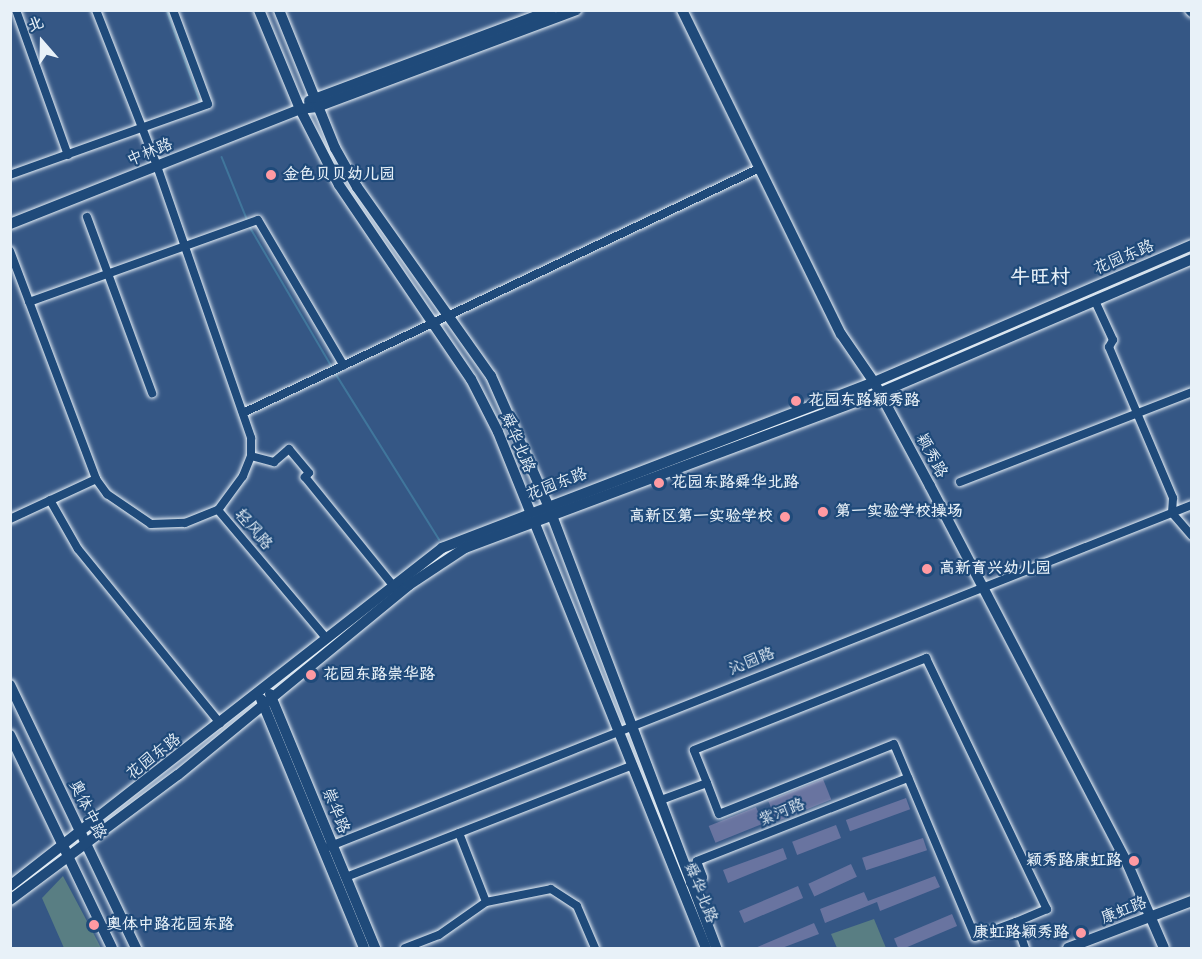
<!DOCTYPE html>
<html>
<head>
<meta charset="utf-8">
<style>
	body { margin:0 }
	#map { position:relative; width:1202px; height:959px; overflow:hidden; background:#355785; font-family:Kalam,"LXGW WenKai TC",sans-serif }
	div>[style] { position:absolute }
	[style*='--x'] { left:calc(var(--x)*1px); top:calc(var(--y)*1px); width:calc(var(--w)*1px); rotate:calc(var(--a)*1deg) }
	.green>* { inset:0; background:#597e83 }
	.stream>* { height:1.5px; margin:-0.75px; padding:0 0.75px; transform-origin:0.75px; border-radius:0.75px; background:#40769c }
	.building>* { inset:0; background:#6974a0; transform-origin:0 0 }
	.roads { filter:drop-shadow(0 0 2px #e8f1f8) drop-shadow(0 0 2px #e8f1f8) }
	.minor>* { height:8px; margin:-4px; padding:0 4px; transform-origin:4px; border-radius:4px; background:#1f4a7a }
	.major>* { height:10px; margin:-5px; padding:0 5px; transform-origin:5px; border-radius:5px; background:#1f4a7a }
	.dots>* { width:16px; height:16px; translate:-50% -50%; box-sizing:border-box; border:3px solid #1f4a7a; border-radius:50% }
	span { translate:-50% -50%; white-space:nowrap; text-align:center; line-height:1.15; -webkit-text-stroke:4.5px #1f4a7a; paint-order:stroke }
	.street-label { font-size:16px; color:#e8f1f8 }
	.poi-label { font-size:16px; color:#e8f1f8; font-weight:700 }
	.left { translate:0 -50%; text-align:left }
	.right { translate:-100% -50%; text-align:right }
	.quarter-label { font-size:20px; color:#e8f1f8; font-weight:700 }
	.frame { position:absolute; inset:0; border:12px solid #e8f1f8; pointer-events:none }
	.north { position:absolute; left:12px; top:12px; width:60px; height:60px; -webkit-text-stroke:4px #1f4a7a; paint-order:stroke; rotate:340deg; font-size:16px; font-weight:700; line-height:24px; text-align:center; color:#e8f1f8 }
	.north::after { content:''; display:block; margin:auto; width:21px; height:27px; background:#e8f1f8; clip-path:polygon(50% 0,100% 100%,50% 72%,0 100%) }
</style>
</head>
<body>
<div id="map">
	<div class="green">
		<i style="clip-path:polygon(63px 876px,98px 942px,101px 948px,64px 948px,42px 898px)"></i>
		<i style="clip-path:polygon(874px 919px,886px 948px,837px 948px,831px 934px)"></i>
	</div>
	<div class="stream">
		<i style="--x:167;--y:10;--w:97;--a:70.1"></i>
		<i style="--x:222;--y:157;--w:67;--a:68"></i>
		<i style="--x:250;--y:227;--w:162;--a:59.6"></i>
		<i style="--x:336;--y:374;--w:195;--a:58"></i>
	</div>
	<div class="building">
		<i style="left:823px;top:779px;width:22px;height:59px;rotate:68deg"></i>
		<i style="left:906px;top:798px;width:12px;height:64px;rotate:70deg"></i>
		<i style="left:756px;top:807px;width:18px;height:51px;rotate:68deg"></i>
		<i style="left:836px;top:825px;width:14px;height:47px;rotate:69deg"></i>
		<i style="left:923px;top:838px;width:13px;height:64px;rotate:72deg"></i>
		<i style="clip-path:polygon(783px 848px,787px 859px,728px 883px,723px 870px)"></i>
		<i style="left:851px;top:864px;width:14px;height:47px;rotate:65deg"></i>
		<i style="clip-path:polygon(935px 876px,940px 887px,880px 911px,877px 902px,825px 923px,820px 909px,864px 892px,868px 901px)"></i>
		<i style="left:798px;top:886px;width:13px;height:64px;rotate:67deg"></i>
		<i style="left:952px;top:914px;width:13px;height:63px;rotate:67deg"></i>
		<i style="clip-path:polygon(814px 923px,819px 934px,782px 948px,755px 948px)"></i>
	</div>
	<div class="roads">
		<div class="minor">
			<i style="--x:16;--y:10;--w:154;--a:70.3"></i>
			<i style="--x:96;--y:10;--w:168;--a:68.6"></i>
			<i style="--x:157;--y:166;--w:288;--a:70.9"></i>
			<i style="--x:251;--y:438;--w:18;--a:90"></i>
			<i style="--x:251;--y:456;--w:22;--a:112"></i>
			<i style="--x:243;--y:476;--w:42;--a:126.3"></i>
			<i style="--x:10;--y:175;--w:210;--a:-19.7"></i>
			<i style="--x:208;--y:104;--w:100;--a:-110.4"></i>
			<i style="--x:87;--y:217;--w:188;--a:69.7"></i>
			<i style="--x:10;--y:251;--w:244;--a:69.3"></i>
			<i style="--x:1095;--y:301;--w:43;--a:65.2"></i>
			<i style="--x:1113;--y:340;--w:8;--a:120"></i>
			<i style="--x:1109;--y:347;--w:164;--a:67"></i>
			<i style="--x:1173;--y:498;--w:15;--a:94"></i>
			<i style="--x:29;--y:302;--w:243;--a:-19.7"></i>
			<i style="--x:258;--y:220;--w:169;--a:59.5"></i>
			<i style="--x:243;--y:413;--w:572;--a:-25.36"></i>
			<i style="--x:251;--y:456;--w:24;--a:15"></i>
			<i style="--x:274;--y:462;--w:20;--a:-41"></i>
			<i style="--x:289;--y:449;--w:31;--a:50"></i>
			<i style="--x:309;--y:473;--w:6;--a:135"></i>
			<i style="--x:305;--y:477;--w:138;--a:50.9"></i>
			<i style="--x:960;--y:482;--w:249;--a:-21.2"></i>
			<i style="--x:50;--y:500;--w:56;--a:60.3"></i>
			<i style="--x:78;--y:549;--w:225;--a:50.8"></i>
			<i style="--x:1172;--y:513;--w:30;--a:49"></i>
			<i style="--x:10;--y:519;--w:95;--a:-24.9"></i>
			<i style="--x:96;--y:479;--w:19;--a:54"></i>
			<i style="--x:107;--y:494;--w:53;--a:34.3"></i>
			<i style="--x:151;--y:524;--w:34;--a:-2"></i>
			<i style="--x:185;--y:523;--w:35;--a:-22"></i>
			<i style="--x:218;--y:510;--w:167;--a:49.8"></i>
			<i style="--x:707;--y:783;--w:35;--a:-112"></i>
			<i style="--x:694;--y:750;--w:250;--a:-21.6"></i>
			<i style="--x:926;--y:658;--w:279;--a:64.3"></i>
			<i style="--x:1047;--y:909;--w:34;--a:157"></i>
			<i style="--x:661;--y:800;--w:49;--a:-20.3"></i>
			<i style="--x:707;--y:783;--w:33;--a:69"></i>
			<i style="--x:719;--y:814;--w:188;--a:-21.8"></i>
			<i style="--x:894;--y:744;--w:209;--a:67.2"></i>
			<i style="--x:975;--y:937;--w:44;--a:-20.1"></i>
			<i style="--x:1016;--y:922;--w:28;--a:71"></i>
			<i style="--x:459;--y:833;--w:74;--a:68.6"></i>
			<i style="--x:328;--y:847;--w:929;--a:-21.6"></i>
			<i style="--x:346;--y:877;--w:308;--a:-21.3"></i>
			<i style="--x:690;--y:883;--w:14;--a:-25"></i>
			<i style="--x:703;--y:877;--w:17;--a:-111"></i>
			<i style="--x:697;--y:861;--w:227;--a:-21.5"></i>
			<i style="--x:405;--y:948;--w:36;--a:-21"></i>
			<i style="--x:439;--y:935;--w:57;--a:-35.1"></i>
			<i style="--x:486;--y:902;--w:66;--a:-11.3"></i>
			<i style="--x:551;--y:889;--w:31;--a:33"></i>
			<i style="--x:577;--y:906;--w:46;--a:66.8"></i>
		</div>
		<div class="major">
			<i style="--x:259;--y:10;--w:107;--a:67.5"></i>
			<i style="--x:300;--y:109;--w:85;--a:62.8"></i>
			<i style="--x:339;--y:185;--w:235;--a:55.8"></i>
			<i style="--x:471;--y:379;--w:59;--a:63"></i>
			<i style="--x:498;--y:432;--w:556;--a:68.05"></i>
			<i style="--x:279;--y:10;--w:149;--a:67.9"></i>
			<i style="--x:335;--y:148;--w:45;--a:60.6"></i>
			<i style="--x:357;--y:187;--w:232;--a:54.7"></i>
			<i style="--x:491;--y:376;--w:141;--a:66.2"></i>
			<i style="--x:548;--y:505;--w:474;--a:69.2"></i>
			<i style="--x:682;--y:10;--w:361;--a:63.9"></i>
			<i style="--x:841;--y:334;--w:58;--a:55.5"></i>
			<i style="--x:874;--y:382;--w:118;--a:61.7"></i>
			<i style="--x:930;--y:486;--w:428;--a:62.4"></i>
			<i style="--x:1128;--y:865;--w:90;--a:66.6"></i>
			<i style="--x:1190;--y:10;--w:3;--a:45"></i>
			<i style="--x:309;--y:101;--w:259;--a:-20.5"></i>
			<i style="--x:10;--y:224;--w:312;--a:-21.6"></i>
			<i style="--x:300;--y:109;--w:17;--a:-7"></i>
			<i style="--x:317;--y:107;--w:277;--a:-20.5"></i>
			<i style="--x:10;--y:685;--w:292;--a:64.4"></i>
			<i style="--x:270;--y:694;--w:275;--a:67.5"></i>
			<i style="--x:261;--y:699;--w:269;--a:67.5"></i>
			<i style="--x:10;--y:735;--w:236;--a:64.4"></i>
			<i style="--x:10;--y:886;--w:549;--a:-38.04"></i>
			<i style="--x:442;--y:548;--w:463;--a:-21"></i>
			<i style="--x:874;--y:382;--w:346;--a:-23.3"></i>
			<i style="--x:10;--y:900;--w:209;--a:-36.7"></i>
			<i style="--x:178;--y:775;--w:299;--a:-39.4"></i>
			<i style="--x:409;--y:585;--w:67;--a:-33.5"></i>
			<i style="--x:465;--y:548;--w:438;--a:-20.5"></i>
			<i style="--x:875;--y:395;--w:345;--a:-23.2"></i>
			<i style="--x:1068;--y:948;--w:133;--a:-20.8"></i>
		</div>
	</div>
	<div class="dots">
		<i style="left:271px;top:175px;background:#ff9aa2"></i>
		<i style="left:796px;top:401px;background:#ff9aa2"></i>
		<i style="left:659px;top:483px;background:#ff9aa2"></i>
		<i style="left:823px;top:512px;background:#ff9aa2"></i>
		<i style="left:785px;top:517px;background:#ff9aa2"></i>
		<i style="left:927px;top:569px;background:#ff9aa2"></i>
		<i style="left:311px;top:675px;background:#ff9aa2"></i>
		<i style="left:1134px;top:861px;background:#ff9aa2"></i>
		<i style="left:94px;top:925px;background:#ff9aa2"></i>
		<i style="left:1081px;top:933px;background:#ff9aa2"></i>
	</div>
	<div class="street-label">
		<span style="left:150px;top:153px;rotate:-22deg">中林路</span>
		<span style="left:1124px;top:258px;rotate:-23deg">花园东路</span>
		<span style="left:517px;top:443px;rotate:67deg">舜华北路</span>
		<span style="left:931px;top:456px;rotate:62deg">颖秀路</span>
		<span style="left:557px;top:485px;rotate:-21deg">花园东路</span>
		<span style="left:253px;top:530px;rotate:49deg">轻风路</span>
		<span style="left:752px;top:662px;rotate:-22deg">沁园路</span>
		<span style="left:154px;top:757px;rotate:-38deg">花园东路</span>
		<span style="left:87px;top:810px;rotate:64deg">奥体中路</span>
		<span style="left:335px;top:811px;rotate:68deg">崇华路</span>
		<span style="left:782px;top:813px;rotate:-22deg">紫河路</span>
		<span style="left:700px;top:893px;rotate:68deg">舜华北路</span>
		<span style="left:1124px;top:911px;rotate:-21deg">康虹路</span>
	</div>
	<div class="poi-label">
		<span class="left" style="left:283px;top:175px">金色贝贝幼儿园</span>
		<span class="left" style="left:808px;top:401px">花园东路颖秀路</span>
		<span class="left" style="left:671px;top:483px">花园东路舜华北路</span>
		<span class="left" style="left:835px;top:512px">第一实验学校操场</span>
		<span class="right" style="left:773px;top:517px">高新区第一实验学校</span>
		<span class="left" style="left:939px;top:569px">高新育兴幼儿园</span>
		<span class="left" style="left:323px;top:675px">花园东路崇华路</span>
		<span class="right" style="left:1122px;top:861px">颖秀路康虹路</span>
		<span class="left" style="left:106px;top:925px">奥体中路花园东路</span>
		<span class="right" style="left:1069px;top:933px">康虹路颖秀路</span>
	</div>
	<div class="quarter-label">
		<span style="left:1040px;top:278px">牛旺村</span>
	</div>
	<div class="frame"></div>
	<div class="north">北</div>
</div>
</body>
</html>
